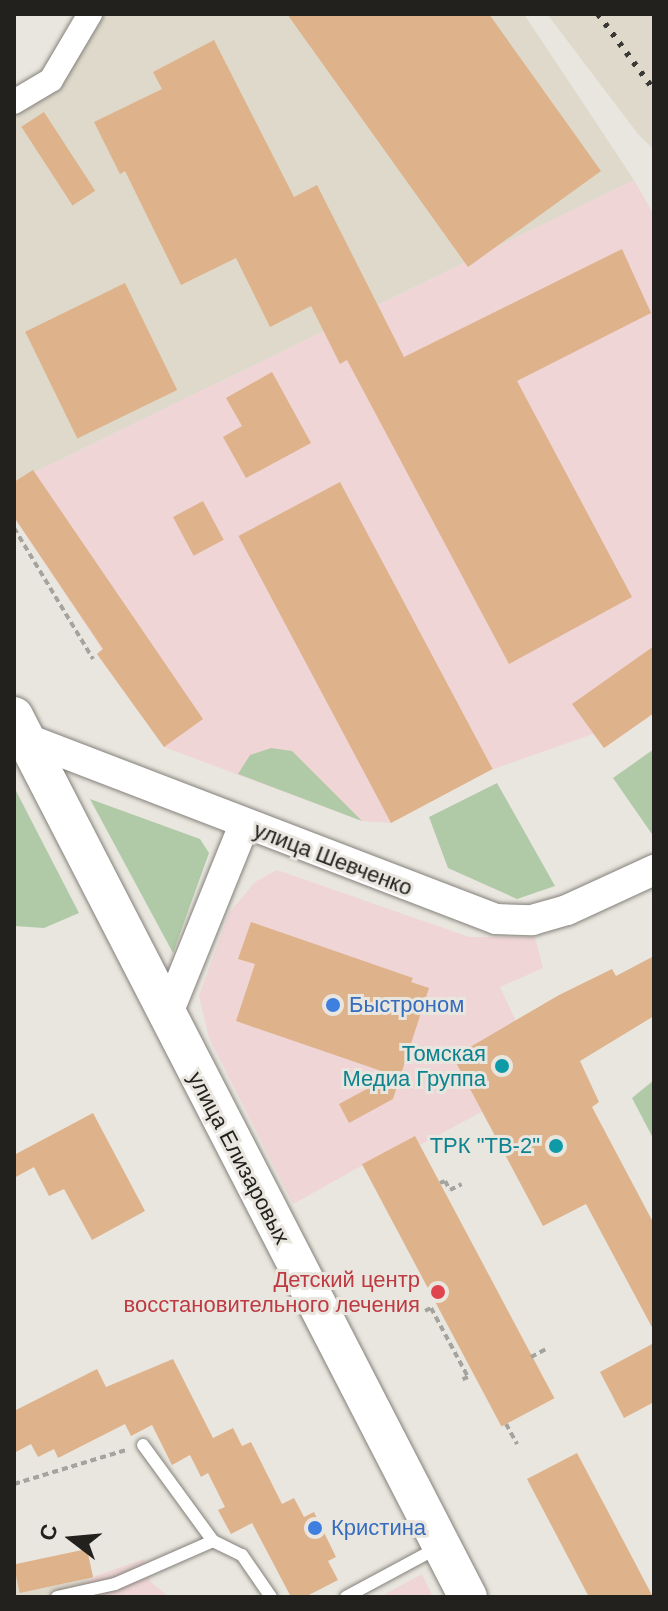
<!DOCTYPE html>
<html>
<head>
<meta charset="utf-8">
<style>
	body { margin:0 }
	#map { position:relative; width:668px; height:1611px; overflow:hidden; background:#e9e6df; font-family:Helvetica,sans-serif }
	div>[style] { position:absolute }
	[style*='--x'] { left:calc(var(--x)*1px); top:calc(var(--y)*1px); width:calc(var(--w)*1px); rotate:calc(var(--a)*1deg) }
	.commercial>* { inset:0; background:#efd5d6 }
	.built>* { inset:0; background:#dfd9cb }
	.green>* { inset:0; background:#b0caa7 }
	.building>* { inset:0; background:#deb28a; transform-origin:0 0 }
	.path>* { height:4px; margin-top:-2px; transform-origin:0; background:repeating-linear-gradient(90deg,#a5a39d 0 6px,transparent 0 10px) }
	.roads { filter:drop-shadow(0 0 2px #84817b) drop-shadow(0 0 2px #84817b) }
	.service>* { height:12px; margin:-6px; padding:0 6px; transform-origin:6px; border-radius:6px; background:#fff }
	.minor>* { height:24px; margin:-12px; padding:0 12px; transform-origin:12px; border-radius:12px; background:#fff }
	.tertiary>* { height:30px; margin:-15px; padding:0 15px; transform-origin:15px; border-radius:15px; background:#fff }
	.primary>* { height:38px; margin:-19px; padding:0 19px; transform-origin:19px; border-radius:19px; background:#fff }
	.rail>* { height:6px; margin-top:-3px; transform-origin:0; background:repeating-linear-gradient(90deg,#3a3936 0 4px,transparent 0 12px) }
	.dots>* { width:22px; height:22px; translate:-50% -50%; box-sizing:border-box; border:4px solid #e9e6df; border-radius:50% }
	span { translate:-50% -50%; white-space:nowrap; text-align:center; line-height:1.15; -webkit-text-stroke:6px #e9e6df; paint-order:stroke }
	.street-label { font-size:22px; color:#22211e }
	.shop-label { font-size:22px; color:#366cbe }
	.left { translate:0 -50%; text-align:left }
	.culture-label { font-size:22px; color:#0d838f }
	.right { translate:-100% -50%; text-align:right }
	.health-label { font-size:22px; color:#be3a42 }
	.frame { position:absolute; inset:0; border:16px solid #22211e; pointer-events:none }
	.north { position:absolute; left:32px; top:1499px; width:80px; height:80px; -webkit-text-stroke:6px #e9e6df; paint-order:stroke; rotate:286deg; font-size:22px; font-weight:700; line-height:32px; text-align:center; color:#22211e }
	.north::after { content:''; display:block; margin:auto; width:28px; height:36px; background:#22211e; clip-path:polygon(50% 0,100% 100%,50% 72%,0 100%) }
</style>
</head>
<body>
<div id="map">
	<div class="commercial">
		<i style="clip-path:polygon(634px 180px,654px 215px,654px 713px,604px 748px,593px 734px,491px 770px,390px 823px,362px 821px,164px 747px,97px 654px,102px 649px,14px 517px,14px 482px)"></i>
		<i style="clip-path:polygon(277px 870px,469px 937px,535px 937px,543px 968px,500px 987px,543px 1079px,420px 1145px,415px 1136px,293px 1204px,209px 1038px,199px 996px,229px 913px,255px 882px)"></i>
		<i style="clip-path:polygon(144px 1559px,150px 1581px,169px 1597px,65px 1597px,93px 1577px)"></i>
		<i style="clip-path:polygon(422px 1574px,433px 1597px,380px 1597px)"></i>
	</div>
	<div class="built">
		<i style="clip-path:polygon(95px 14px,524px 14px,634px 180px,14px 482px,14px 114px,53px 93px)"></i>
		<i style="clip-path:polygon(547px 14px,654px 14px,654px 150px,638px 134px)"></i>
		<i style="clip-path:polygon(87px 1549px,93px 1577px,65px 1597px,14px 1597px,14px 1566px)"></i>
	</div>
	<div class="green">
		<i style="clip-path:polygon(271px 748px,292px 751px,362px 821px,238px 774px,250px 755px)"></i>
		<i style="clip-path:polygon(654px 749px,654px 837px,613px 778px)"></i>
		<i style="clip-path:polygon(497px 783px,555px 886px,517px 899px,448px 868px,429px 817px)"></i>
		<i style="clip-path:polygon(14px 787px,79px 913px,44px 928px,14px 926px)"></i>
		<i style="clip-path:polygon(90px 799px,200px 839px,209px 853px,173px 953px)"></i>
		<i style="clip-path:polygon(654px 1080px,654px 1140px,632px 1098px)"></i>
	</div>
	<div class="building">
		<i style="clip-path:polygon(287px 14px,489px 14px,601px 171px,468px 267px)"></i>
		<i style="clip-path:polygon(214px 40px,294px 197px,317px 185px,404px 357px,622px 249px,651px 313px,517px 381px,632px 597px,509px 664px,347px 360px,340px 364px,311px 306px,270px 327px,236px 258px,181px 285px,125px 171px,120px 174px,94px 122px,162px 89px,153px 72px)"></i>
		<i style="left:44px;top:112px;width:94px;height:27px;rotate:57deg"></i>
		<i style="left:125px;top:283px;width:119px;height:111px;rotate:64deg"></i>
		<i style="clip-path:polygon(272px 372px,311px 443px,246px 478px,223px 437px,242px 426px,226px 398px)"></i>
		<i style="clip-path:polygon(33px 470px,203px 719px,164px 747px,97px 654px,103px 649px,14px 517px,14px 482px)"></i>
		<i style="left:340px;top:482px;width:325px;height:115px;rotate:62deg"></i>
		<i style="left:203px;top:501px;width:44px;height:34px;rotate:62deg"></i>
		<i style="clip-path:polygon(654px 646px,654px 713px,604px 748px,572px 704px)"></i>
		<i style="clip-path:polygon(251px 922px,413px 978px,411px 982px,429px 988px,393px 1099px,349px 1123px,339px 1104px,393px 1075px,236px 1021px,255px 964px,238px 959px)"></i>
		<i style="clip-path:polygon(654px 956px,654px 1016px,580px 1061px,599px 1102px,592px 1107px,654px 1224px,654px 1331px,586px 1204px,543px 1226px,453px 1057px,559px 995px,612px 969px,616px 976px)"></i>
		<i style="clip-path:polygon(93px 1113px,145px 1211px,92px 1240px,64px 1189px,49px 1196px,34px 1167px,14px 1178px,14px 1155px)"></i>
		<i style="left:415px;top:1136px;width:297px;height:60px;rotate:62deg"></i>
		<i style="clip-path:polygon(654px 1343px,654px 1402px,624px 1418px,600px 1372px)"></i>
		<i style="clip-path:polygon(173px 1359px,213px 1438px,233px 1428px,242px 1446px,251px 1442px,282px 1504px,294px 1498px,304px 1517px,314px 1512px,336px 1557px,328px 1561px,338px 1580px,305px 1597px,291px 1597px,252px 1523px,231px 1534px,218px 1510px,225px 1507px,208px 1473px,201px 1477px,190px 1455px,172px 1465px,152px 1425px,131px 1436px,125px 1424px,58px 1458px,54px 1449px,38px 1457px,31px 1444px,14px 1453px,14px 1411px,97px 1369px,106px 1387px)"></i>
		<i style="clip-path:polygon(577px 1453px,614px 1523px,653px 1597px,589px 1597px,527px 1479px)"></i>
		<i style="left:87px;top:1549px;width:29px;height:75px;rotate:78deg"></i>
	</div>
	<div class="path">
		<i style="--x:14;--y:528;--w:153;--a:58.9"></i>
		<i style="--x:440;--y:1183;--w:5;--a:-22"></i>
		<i style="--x:445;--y:1181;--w:10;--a:61"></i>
		<i style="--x:450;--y:1190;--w:13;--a:-27"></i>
		<i style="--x:425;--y:1311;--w:7;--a:-27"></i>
		<i style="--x:431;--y:1308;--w:78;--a:61.8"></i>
		<i style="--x:468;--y:1377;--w:8;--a:157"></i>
		<i style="--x:531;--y:1357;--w:17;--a:-28"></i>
		<i style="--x:506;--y:1424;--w:23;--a:61"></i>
		<i style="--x:14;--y:1484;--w:117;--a:-16.9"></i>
	</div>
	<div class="roads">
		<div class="service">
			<i style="--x:143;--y:1445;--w:119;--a:53.9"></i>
			<i style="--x:213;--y:1541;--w:32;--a:26"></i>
			<i style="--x:242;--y:1555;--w:51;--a:55.4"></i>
			<i style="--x:57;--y:1597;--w:59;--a:-12.6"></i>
			<i style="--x:115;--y:1584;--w:107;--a:-23.7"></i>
			<i style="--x:346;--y:1597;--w:106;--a:-28.3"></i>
		</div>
		<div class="minor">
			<i style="--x:14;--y:102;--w:43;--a:-30.7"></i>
			<i style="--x:51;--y:80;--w:77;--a:-59.4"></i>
		</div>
		<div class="tertiary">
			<i style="--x:17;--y:735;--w:513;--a:21.01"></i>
			<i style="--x:496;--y:919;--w:36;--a:2"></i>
			<i style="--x:532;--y:920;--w:36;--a:-16"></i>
			<i style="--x:567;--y:910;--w:96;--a:-24.7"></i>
			<i style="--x:166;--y:1018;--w:208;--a:-68"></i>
		</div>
		<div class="primary">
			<i style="--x:14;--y:716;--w:991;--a:62.74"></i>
		</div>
	</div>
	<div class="rail">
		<i style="--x:598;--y:14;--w:94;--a:53.6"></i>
	</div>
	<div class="dots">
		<i style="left:333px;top:1005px;background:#3f7fe0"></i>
		<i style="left:502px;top:1066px;background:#0f9aa8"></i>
		<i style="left:556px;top:1146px;background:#0f9aa8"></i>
		<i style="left:438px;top:1292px;background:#e0444e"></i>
		<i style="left:315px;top:1528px;background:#3f7fe0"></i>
	</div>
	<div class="street-label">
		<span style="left:333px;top:859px;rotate:21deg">улица Шевченко</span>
		<span style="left:239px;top:1158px;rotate:62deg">улица Елизаровых</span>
	</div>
	<div class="shop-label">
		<span class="left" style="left:349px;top:1005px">Быстроном</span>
		<span class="left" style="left:331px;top:1528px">Кристина</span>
	</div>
	<div class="culture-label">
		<span class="right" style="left:486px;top:1066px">Томская<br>Медиа Группа</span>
		<span class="right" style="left:540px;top:1146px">ТРК "ТВ-2"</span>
	</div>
	<div class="health-label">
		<span class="right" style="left:420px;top:1292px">Детский центр<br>восстановительного лечения</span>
	</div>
	<div class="frame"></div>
	<div class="north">С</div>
</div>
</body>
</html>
